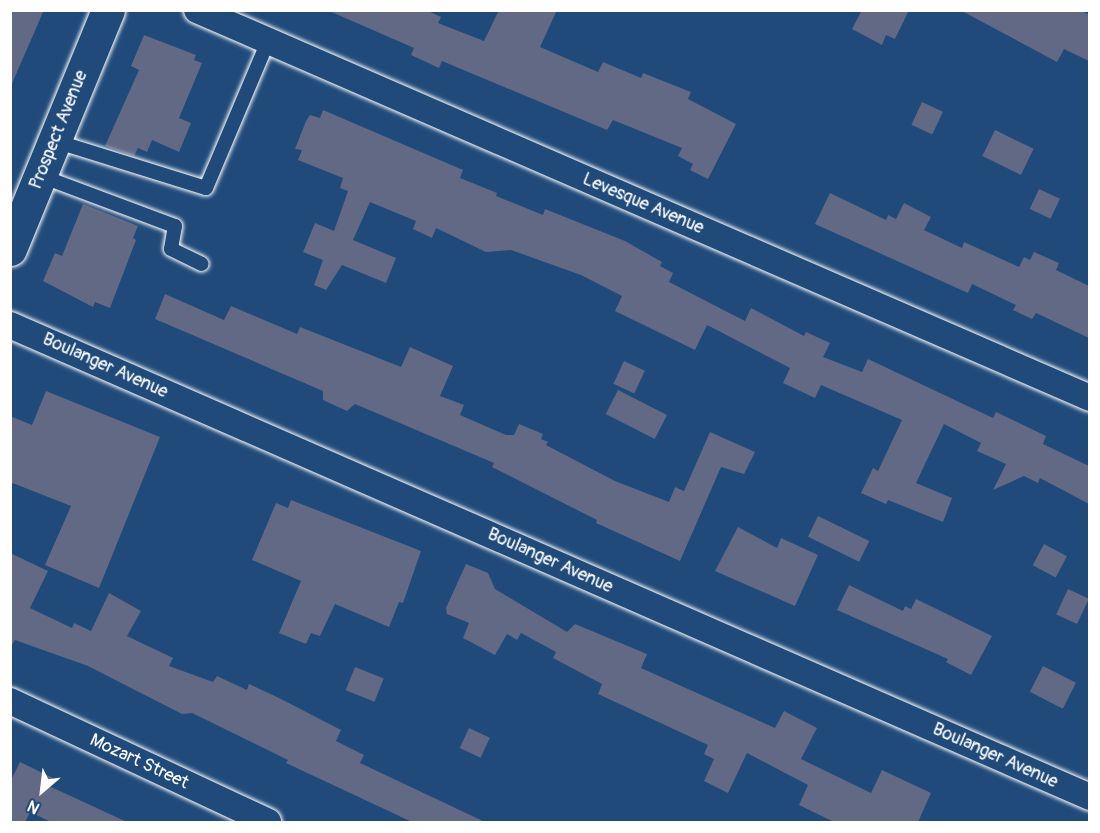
<!DOCTYPE html>
<html>
<head>
<meta charset="utf-8">
<style>
	body { margin:0 }
	#map { position:relative; width:1100px; height:833px; overflow:hidden; background:#1f4a7a; font-family:Pangolin,sans-serif }
	div>[style] { position:absolute }
	[style*='--x'] { left:calc(var(--x)*1px); top:calc(var(--y)*1px); width:calc(var(--w)*1px); rotate:calc(var(--a)*1deg) }
	.building>* { inset:0; background:#616985; transform-origin:0 0 }
	.roads { filter:drop-shadow(0 0 2px #fff) drop-shadow(0 0 2px #fff) }
	.lane>* { height:14px; margin:-7px; padding:0 7px; transform-origin:7px; border-radius:7px; background:#1f4a7a }
	.street>* { height:26px; margin:-13px; padding:0 13px; transform-origin:13px; border-radius:13px; background:#1f4a7a }
	.secondary>* { height:33px; margin:-16.5px; padding:0 16.5px; transform-origin:16.5px; border-radius:16.5px; background:#1f4a7a }
	span { translate:-50% -50%; white-space:nowrap; text-align:center; line-height:1.15; -webkit-text-stroke:5px #1f4a7a; paint-order:stroke }
	.street-label { font-size:18px; color:#fff }
	.frame { position:absolute; inset:0; border:12px solid #fff; pointer-events:none }
	.north { position:absolute; left:12px; top:761px; width:60px; height:60px; -webkit-text-stroke:4px #1f4a7a; paint-order:stroke; rotate:208deg; font-size:16px; font-weight:700; line-height:24px; text-align:center; color:#fff }
	.north::after { content:''; display:block; margin:auto; width:21px; height:27px; background:#fff; clip-path:polygon(50% 0,100% 100%,50% 72%,0 100%) }
</style>
</head>
<body>
<div id="map">
	<div class="building">
		<i style="clip-path:polygon(10px 10px,44px 10px,10px 88px)"></i>
		<i style="clip-path:polygon(327px 10px,426px 10px,441px 17px,438px 23px,484px 41px,499px 10px,557px 10px,540px 47px,598px 72px,603px 62px,641px 78px,643px 73px,691px 92px,688px 99px,736px 124px,708px 179px,690px 170px,693px 164px,678px 156px,682px 148px,613px 120px,607px 130px,442px 61px,439px 68px,411px 55px,414px 48px)"></i>
		<i style="clip-path:polygon(862px 10px,909px 10px,895px 39px,886px 35px,882px 45px,852px 29px)"></i>
		<i style="clip-path:polygon(960px 10px,1080px 10px,1089px 15px,1089px 61px,1064px 49px,1057px 62px)"></i>
		<i style="clip-path:polygon(144px 35px,196px 55px,194px 60px,202px 63px,179px 118px,191px 123px,179px 152px,152px 140px,147px 152px,138px 148px,134px 156px,105px 146px,139px 70px,131px 66px)"></i>
		<i style="left:922px;top:102px;width:23px;height:25px;rotate:25deg"></i>
		<i style="clip-path:polygon(323px 110px,463px 170px,460px 178px,497px 193px,496px 196px,543px 215px,545px 209px,625px 241px,662px 262px,660px 266px,673px 273px,669px 282px,745px 321px,751px 308px,804px 336px,806px 332px,830px 343px,823px 357px,862px 372px,868px 359px,993px 418px,996px 412px,1046px 436px,1043px 444px,1089px 466px,1089px 504px,1040px 478px,1038px 483px,1024px 476px,993px 490px,1006px 464px,977px 451px,981px 443px,944px 424px,916px 483px,952px 498px,943px 522px,888px 500px,886px 504px,861px 493px,873px 468px,878px 471px,902px 420px,821px 385px,815px 398px,783px 383px,790px 368px,707px 325px,695px 350px,615px 311px,622px 296px,581px 275px,511px 250px,486px 252px,436px 228px,432px 238px,413px 229px,416px 221px,370px 202px,353px 240px,396px 258px,386px 283px,342px 265px,326px 290px,314px 285px,323px 260px,303px 252px,315px 223px,334px 231px,348px 191px,340px 188px,343px 178px,298px 160px,302px 150px,295px 149px,306px 121px,310px 115px,320px 118px)"></i>
		<i style="left:995px;top:130px;width:43px;height:29px;rotate:26deg"></i>
		<i style="left:1039px;top:189px;width:23px;height:22px;rotate:25deg"></i>
		<i style="clip-path:polygon(830px 193px,886px 220px,888px 215px,896px 219px,904px 203px,931px 217px,924px 230px,962px 248px,964px 242px,1019px 267px,1024px 257px,1030px 260px,1034px 252px,1059px 263px,1056px 270px,1089px 286px,1089px 338px,1036px 313px,1032px 319px,1013px 310px,1016px 305px,972px 284px,968px 293px,815px 224px)"></i>
		<i style="clip-path:polygon(83px 204px,138px 226px,133px 238px,136px 240px,110px 308px,95px 302px,93px 307px,43px 281px,55px 253px,62px 256px)"></i>
		<i style="clip-path:polygon(165px 294px,224px 320px,231px 306px,297px 334px,300px 327px,401px 367px,410px 347px,453px 366px,440px 396px,464px 405px,460px 415px,506px 435px,514px 435px,519px 424px,543px 434px,541px 439px,548px 442px,546px 445px,615px 481px,669px 502px,675px 487px,684px 491px,710px 432px,755px 452px,744px 474px,721px 467px,680px 561px,596px 523px,597px 520px,492px 467px,494px 463px,355px 404px,347px 411px,323px 400px,323px 391px,155px 319px)"></i>
		<i style="left:624px;top:361px;width:23px;height:25px;rotate:25deg"></i>
		<i style="left:618px;top:390px;width:55px;height:27px;rotate:27deg"></i>
		<i style="clip-path:polygon(46px 391px,160px 437px,99px 588px,45px 565px,71px 506px,10px 482px,10px 416px,32px 425px)"></i>
		<i style="clip-path:polygon(291px 500px,421px 551px,403px 603px,399px 602px,389px 627px,335px 604px,320px 636px,311px 633px,306px 644px,279px 633px,301px 581px,252px 560px,276px 503px,288px 508px)"></i>
		<i style="left:818px;top:516px;width:57px;height:23px;rotate:26deg"></i>
		<i style="clip-path:polygon(738px 527px,777px 548px,781px 538px,818px 555px,795px 606px,715px 571px)"></i>
		<i style="left:1044px;top:544px;width:26px;height:24px;rotate:28deg"></i>
		<i style="clip-path:polygon(10px 553px,48px 571px,30px 608px,72px 628px,74px 623px,91px 631px,109px 593px,141px 611px,127px 636px,173px 658px,169px 666px,213px 682px,217px 676px,247px 690px,249px 684px,281px 699px,341px 730px,336px 741px,364px 755px,360px 763px,485px 822px,412px 822px,286px 763px,288px 760px,192px 713px,182px 714px,88px 666px,15px 640px,10px 648px)"></i>
		<i style="clip-path:polygon(466px 564px,488px 573px,495px 589px,567px 632px,575px 624px,647px 654px,641px 668px,775px 728px,784px 711px,817px 728px,801px 759px,871px 793px,882px 770px,931px 793px,918px 822px,834px 822px,799px 805px,808px 785px,747px 753px,728px 793px,704px 781px,714px 759px,704px 754px,708px 745px,598px 694px,602px 684px,553px 658px,556px 652px,521px 633px,517px 640px,507px 634px,495px 655px,463px 638px,469px 623px,447px 614px,446px 608px)"></i>
		<i style="clip-path:polygon(849px 585px,903px 611px,905px 606px,911px 609px,916px 599px,992px 636px,971px 675px,946px 662px,948px 659px,837px 610px)"></i>
		<i style="left:1068px;top:589px;width:23px;height:28px;rotate:25deg"></i>
		<i style="left:1043px;top:666px;width:37px;height:29px;rotate:27deg"></i>
		<i style="left:355px;top:667px;width:31px;height:25px;rotate:22deg"></i>
		<i style="left:469px;top:728px;width:23px;height:22px;rotate:25deg"></i>
		<i style="clip-path:polygon(20px 762px,53px 778px,49px 786px,127px 822px,51px 822px,30px 812px,25px 822px,10px 822px,10px 782px)"></i>
	</div>
	<div class="roads">
		<div class="lane">
			<i style="--x:55;--y:141;--w:158;--a:17.3"></i>
			<i style="--x:206;--y:188;--w:160;--a:-67.1"></i>
			<i style="--x:41;--y:176;--w:143;--a:20.5"></i>
			<i style="--x:175;--y:226;--w:23;--a:100"></i>
			<i style="--x:171;--y:249;--w:34;--a:26"></i>
		</div>
		<div class="street">
			<i style="--x:197;--y:10;--w:974;--a:23.48"></i>
			<i style="--x:10;--y:325;--w:1179;--a:23.61"></i>
			<i style="--x:10;--y:701;--w:285;--a:25.1"></i>
		</div>
		<div class="secondary">
			<i style="--x:10;--y:249;--w:258;--a:-67.7"></i>
		</div>
	</div>
	<div class="street-label">
		<span style="left:59px;top:130px;rotate:-68deg">Prospect Avenue</span>
		<span style="left:643px;top:204px;rotate:23deg">Levesque Avenue</span>
		<span style="left:105px;top:366px;rotate:24deg">Boulanger Avenue</span>
		<span style="left:550px;top:561px;rotate:24deg">Boulanger Avenue</span>
		<span style="left:995px;top:756px;rotate:24deg">Boulanger Avenue</span>
		<span style="left:139px;top:762px;rotate:25deg">Mozart Street</span>
	</div>
	<div class="frame"></div>
	<div class="north">N</div>
</div>
</body>
</html>
